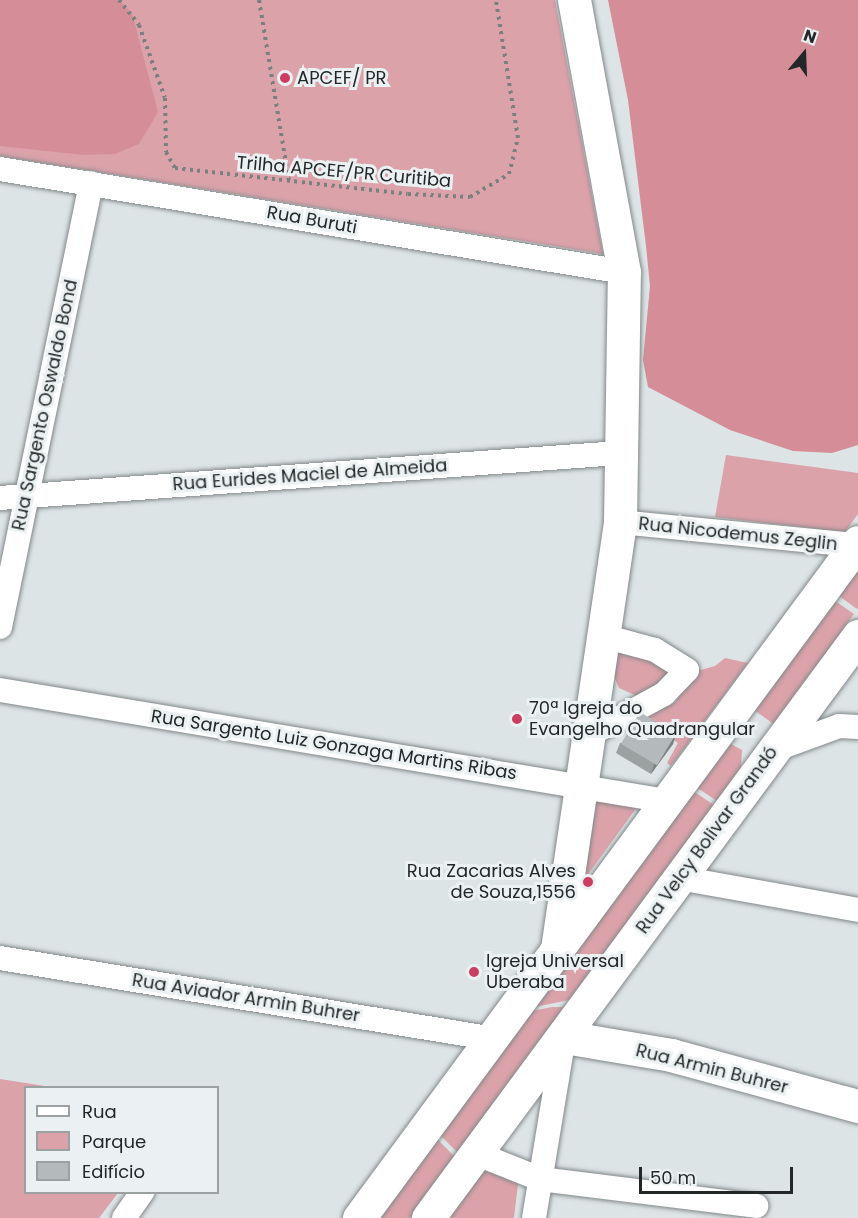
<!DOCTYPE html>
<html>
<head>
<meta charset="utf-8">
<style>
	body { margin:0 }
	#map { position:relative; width:858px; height:1218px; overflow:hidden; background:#dde4e5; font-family:Poppins,sans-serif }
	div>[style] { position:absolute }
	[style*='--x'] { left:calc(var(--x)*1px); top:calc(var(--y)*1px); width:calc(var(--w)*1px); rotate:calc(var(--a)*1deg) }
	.green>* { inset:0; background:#dba2aa; transform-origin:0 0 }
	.forest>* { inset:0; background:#d58d98 }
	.path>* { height:4px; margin-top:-2px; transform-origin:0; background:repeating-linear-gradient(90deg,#7b7f80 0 3px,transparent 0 7.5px) }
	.roads { filter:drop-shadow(0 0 2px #828889) drop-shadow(0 0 2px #828889) }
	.street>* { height:24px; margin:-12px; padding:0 12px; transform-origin:12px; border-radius:12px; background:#fff }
	.secondary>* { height:33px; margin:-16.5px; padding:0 16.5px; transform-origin:16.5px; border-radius:16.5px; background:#fff }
	.wall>* { inset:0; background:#9ba0a1 }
	.shaded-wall>* { inset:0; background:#7e8283 }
	.building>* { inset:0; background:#b4babb; transform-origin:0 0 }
	.dots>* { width:16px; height:16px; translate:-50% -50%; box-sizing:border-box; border:3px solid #ebf1f2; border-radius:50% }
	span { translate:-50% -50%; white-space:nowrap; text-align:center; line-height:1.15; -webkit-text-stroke:6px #ebf1f2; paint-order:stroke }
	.poi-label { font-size:18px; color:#242727 }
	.left { translate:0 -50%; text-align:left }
	.right { translate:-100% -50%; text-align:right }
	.street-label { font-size:18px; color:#242727 }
	.legend { position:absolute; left:24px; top:1086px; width:195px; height:108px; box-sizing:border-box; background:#ebf1f2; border:2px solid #9ba0a1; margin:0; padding:8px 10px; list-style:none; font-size:18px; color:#242727 }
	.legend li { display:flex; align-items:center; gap:12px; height:30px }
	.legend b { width:30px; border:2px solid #9ba0a1 }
	.north { position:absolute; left:774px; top:24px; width:60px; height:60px; -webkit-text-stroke:4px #ebf1f2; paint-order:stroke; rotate:19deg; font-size:16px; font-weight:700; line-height:24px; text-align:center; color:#242727 }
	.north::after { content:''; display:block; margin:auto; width:21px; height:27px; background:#242727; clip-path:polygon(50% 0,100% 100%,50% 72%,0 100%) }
	.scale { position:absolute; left:639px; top:1167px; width:154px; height:27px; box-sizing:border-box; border:3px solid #242727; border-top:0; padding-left:8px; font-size:18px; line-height:21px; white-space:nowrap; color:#242727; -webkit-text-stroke:4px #ebf1f2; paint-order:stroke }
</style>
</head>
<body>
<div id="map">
	<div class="green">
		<i style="clip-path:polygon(0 0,555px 0,603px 254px,0 156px)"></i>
		<i style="clip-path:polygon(726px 455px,858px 473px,858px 514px,845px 532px,715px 517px)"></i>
		<i style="clip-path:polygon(858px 562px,858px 608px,857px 609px,835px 593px)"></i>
		<i style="left:831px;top:598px;width:28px;height:136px;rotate:35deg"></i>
		<i style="clip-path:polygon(615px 642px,672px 667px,665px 682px,639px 697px,619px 688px,611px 669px)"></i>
		<i style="clip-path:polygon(725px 658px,748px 663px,671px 766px,667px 763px,678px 743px,640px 719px,675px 702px,697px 671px,715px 666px)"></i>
		<i style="clip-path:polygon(729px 743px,742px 750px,741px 767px,717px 801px,693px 785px)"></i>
		<i style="clip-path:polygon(690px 789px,714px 805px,569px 1000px,535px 1007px)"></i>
		<i style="clip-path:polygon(593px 800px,640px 803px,573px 895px)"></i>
		<i style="clip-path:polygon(552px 1007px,564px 1007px,458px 1153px,438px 1133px,527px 1012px)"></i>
		<i style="clip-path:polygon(0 1079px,51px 1087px,26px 1088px,26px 1192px,118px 1193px,99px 1218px,0 1218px)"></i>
		<i style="clip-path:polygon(435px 1137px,455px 1157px,410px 1218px,375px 1218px)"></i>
		<i style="clip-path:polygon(477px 1167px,489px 1167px,518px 1184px,514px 1218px,439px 1218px)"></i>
	</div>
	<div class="forest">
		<i style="clip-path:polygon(0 0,118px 0,132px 13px,158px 112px,139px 144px,115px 154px,84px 155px,0 146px)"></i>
		<i style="clip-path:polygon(608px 0,858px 0,858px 445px,832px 453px,793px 451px,730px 430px,648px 387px,643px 360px,650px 286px,646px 246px,628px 100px)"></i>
	</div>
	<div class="path">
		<i style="--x:119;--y:0;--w:32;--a:51"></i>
		<i style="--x:139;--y:25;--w:77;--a:70.4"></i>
		<i style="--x:165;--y:98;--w:54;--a:88.9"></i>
		<i style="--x:166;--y:152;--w:18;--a:61"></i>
		<i style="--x:175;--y:168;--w:234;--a:6.4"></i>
		<i style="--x:408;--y:194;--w:62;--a:2.8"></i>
		<i style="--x:470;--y:197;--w:45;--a:-30.5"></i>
		<i style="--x:509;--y:174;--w:37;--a:-76"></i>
		<i style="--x:518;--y:138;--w:140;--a:-99.1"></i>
		<i style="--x:259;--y:0;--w:183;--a:80.6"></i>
	</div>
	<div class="roads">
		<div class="street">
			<i style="--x:0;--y:169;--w:632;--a:9.37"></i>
			<i style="--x:0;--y:498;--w:621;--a:-4.16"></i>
			<i style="--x:620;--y:522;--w:236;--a:5.6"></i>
			<i style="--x:0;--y:627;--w:453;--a:-78.4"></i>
			<i style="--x:0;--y:690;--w:676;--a:9.45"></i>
			<i style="--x:587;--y:736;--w:88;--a:-28.6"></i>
			<i style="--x:664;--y:694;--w:33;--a:-46"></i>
			<i style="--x:687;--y:670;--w:38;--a:-148"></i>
			<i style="--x:655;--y:650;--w:54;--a:-164.9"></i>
			<i style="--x:771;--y:751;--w:72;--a:-20.2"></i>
			<i style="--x:839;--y:726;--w:19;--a:3"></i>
			<i style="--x:679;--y:878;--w:182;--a:10.1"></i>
			<i style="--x:0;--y:958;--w:497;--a:9.3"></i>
			<i style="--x:475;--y:1153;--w:70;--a:21.8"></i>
			<i style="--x:540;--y:1179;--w:218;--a:7.1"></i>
			<i style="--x:124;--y:1218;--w:32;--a:-55"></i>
			<i style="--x:534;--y:1218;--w:183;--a:-80.6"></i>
		</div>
		<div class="secondary">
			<i style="--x:557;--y:949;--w:432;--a:-81.6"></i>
			<i style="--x:620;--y:522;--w:250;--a:-89.1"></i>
			<i style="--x:624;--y:272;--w:277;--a:-100.4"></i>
			<i style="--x:564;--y:1037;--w:109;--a:9.5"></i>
			<i style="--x:671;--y:1055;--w:194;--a:15.3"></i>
			<i style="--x:359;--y:1218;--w:840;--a:-53.57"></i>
			<i style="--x:428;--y:1218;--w:724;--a:-53.54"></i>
		</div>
	</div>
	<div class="wall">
		<i style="clip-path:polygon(676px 734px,673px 744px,651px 774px,616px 753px,620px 743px)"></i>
	</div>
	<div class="shaded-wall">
		<i style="clip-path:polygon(676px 734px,673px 744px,651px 774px,654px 764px)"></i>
	</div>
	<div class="building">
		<i style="left:640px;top:712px;width:42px;height:37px;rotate:31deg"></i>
	</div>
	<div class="dots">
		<i style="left:285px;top:78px;background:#cc3d62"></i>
		<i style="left:517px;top:719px;background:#cc3d62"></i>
		<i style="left:588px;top:882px;background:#cc3d62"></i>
		<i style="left:474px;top:972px;background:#cc3d62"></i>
	</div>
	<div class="poi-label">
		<span class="left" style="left:297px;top:78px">APCEF/ PR</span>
		<span class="left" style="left:529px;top:719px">70ª Igreja do<br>Evangelho Quadrangular</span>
		<span class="right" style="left:576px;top:882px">Rua Zacarias Alves<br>de Souza,1556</span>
		<span class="left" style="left:486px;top:972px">Igreja Universal<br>Uberaba</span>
	</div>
	<div class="street-label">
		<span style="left:344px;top:172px;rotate:5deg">Trilha APCEF/PR Curitiba</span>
		<span style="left:312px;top:220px;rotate:10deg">Rua Buruti</span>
		<span style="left:45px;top:405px;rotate:-78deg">Rua Sargento Oswaldo Bond</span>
		<span style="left:310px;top:475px;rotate:-4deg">Rua Eurides Maciel de Almeida</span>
		<span style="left:738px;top:534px;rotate:6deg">Rua Nicodemus Zeglin</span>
		<span style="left:334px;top:745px;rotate:9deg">Rua Sargento Luiz Gonzaga Martins Ribas</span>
		<span style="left:707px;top:840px;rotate:-54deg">Rua Velcy Bolivar Grandó</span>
		<span style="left:246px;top:998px;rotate:9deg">Rua Aviador Armin Buhrer</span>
		<span style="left:712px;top:1069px;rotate:14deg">Rua Armin Buhrer</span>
	</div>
	<ul class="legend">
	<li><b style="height:8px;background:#fff"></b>Rua</li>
	<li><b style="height:16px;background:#dba2aa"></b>Parque</li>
	<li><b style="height:16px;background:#b4babb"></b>Edifício</li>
	</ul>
	<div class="north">N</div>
	<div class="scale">50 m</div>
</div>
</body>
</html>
